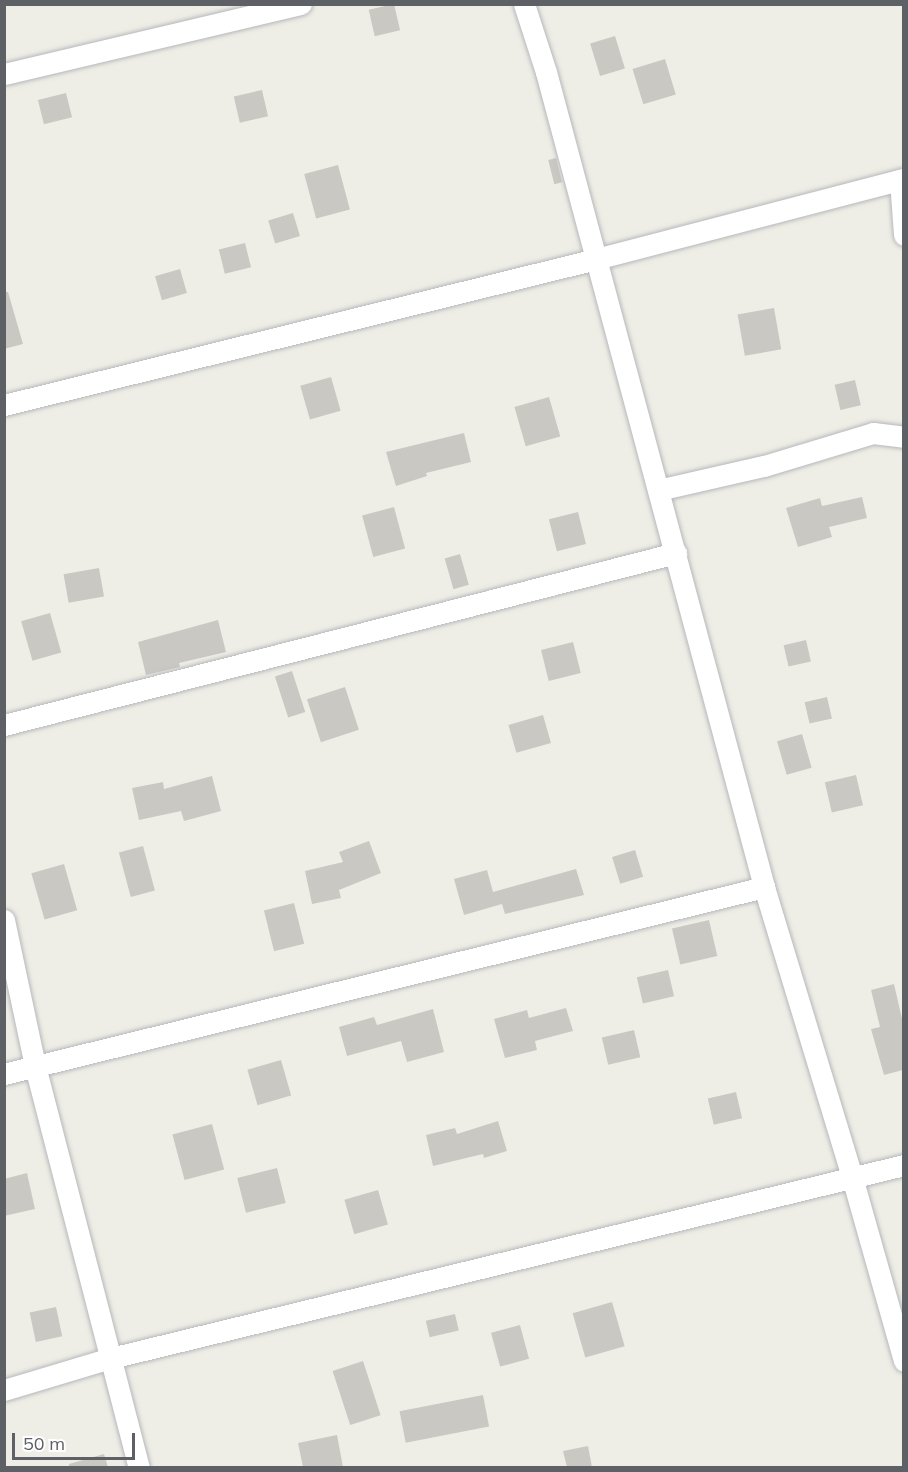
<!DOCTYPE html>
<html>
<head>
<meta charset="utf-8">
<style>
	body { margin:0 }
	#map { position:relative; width:908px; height:1472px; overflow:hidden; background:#efeee6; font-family:Mulish,sans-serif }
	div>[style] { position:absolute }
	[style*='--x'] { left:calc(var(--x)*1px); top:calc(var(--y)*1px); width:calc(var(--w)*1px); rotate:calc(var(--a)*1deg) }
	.building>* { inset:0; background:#cac8c3; transform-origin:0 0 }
	.roads { filter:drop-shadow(0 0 2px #b6b8bc) drop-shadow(0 0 2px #b6b8bc) }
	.minor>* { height:21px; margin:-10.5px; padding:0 10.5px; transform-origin:10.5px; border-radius:10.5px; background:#fff }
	span { translate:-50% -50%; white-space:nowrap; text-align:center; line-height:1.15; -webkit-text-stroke:5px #fff; paint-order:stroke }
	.frame { position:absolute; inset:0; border:6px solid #5d6166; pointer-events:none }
	.scale { position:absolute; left:12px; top:1433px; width:123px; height:27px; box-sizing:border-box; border:3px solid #5d6166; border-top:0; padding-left:8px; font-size:18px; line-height:21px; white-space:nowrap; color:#5d6166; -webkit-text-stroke:4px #fff; paint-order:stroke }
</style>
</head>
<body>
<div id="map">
	<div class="building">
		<i style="left:394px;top:4px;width:27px;height:26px;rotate:77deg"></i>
		<i style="left:615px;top:36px;width:34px;height:26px;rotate:73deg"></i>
		<i style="left:665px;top:59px;width:37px;height:34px;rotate:73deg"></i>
		<i style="left:262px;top:90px;width:27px;height:29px;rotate:77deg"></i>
		<i style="left:66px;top:93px;width:25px;height:29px;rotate:76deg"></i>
		<i style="left:556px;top:158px;width:25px;height:8px;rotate:76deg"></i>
		<i style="left:338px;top:165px;width:46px;height:35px;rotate:75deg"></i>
		<i style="left:293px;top:213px;width:24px;height:26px;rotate:73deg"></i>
		<i style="left:245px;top:243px;width:25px;height:27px;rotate:76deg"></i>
		<i style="left:180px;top:269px;width:25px;height:26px;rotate:74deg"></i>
		<i style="clip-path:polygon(4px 292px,8px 292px,23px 344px,4px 349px)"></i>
		<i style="left:774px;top:308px;width:42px;height:37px;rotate:80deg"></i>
		<i style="left:331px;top:377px;width:35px;height:32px;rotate:74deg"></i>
		<i style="left:855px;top:380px;width:26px;height:21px;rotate:77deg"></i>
		<i style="left:549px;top:397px;width:41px;height:36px;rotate:74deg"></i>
		<i style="clip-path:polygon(464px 433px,471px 462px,426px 473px,427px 476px,396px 486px,386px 452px)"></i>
		<i style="clip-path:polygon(862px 497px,867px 518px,829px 527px,832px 537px,798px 547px,786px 508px,820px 498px,822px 506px)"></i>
		<i style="left:394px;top:507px;width:43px;height:33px;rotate:75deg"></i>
		<i style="left:578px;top:512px;width:33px;height:30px;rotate:76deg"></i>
		<i style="left:460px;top:554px;width:32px;height:16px;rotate:74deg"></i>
		<i style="left:99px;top:568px;width:29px;height:36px;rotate:80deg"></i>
		<i style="left:50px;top:613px;width:41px;height:30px;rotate:74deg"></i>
		<i style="clip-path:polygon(218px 620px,226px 652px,179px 663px,180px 667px,146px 675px,138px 642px)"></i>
		<i style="left:806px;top:640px;width:22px;height:23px;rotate:77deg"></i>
		<i style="left:573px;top:642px;width:32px;height:33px;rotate:76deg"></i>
		<i style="left:292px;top:671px;width:43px;height:18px;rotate:72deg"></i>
		<i style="left:345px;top:687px;width:45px;height:40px;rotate:72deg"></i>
		<i style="left:827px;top:697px;width:22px;height:23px;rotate:77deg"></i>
		<i style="left:543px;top:715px;width:29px;height:36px;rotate:74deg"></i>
		<i style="left:802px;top:734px;width:35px;height:26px;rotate:74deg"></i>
		<i style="left:856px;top:775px;width:31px;height:32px;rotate:77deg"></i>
		<i style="clip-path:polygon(212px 776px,221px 811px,184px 821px,181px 811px,139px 820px,132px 788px,163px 782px,164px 789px)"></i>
		<i style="clip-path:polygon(369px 841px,381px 873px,339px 890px,341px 898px,312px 904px,305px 871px,343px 862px,339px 852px)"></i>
		<i style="left:143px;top:846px;width:46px;height:25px;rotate:75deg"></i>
		<i style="left:635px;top:850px;width:28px;height:24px;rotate:73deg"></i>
		<i style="left:64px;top:864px;width:48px;height:34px;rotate:74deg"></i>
		<i style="clip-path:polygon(576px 869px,584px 895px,505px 914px,502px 904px,464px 915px,454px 879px,487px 870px,493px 892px)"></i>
		<i style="left:294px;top:903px;width:42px;height:31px;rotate:76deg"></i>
		<i style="left:709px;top:920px;width:37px;height:38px;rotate:77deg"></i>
		<i style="left:668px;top:970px;width:27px;height:32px;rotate:77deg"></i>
		<i style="clip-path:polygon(894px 984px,903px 1023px,903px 1070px,884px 1075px,871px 1029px,880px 1027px,871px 990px)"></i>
		<i style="clip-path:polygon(566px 1008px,573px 1031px,535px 1041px,537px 1050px,505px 1058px,494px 1019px,527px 1010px,529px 1018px)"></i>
		<i style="clip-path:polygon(433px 1009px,444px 1052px,407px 1062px,401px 1041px,347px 1056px,339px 1027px,374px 1017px,377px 1025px)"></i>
		<i style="left:634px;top:1030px;width:28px;height:33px;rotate:77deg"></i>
		<i style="left:281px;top:1060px;width:37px;height:35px;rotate:74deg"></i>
		<i style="left:736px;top:1092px;width:27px;height:29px;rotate:77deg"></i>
		<i style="clip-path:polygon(498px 1121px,507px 1151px,484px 1158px,483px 1154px,433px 1166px,426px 1135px,455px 1128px,457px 1134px)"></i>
		<i style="left:212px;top:1124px;width:47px;height:41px;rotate:75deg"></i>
		<i style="left:277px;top:1168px;width:36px;height:41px;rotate:76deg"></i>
		<i style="clip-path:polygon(27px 1173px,35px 1209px,4px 1216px,4px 1179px)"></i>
		<i style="left:378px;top:1190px;width:36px;height:35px;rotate:74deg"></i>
		<i style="left:612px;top:1302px;width:46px;height:41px;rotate:74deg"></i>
		<i style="left:56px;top:1307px;width:30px;height:27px;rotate:78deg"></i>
		<i style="left:455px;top:1314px;width:17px;height:30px;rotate:77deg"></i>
		<i style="left:520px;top:1325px;width:35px;height:30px;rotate:75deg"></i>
		<i style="left:363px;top:1361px;width:57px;height:32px;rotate:72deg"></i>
		<i style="left:483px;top:1395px;width:32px;height:85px;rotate:79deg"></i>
		<i style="clip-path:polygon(337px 1435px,343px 1467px,303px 1467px,298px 1443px)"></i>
		<i style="clip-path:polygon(588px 1446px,592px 1467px,567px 1467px,563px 1451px)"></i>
		<i style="clip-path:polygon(104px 1454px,108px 1467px,69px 1467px,69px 1464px)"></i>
	</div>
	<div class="roads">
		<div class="minor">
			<i style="--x:524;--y:4;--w:71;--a:72.1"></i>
			<i style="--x:546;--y:72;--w:844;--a:75.02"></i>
			<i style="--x:764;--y:887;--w:303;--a:73.1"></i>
			<i style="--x:852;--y:1177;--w:191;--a:74.2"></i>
			<i style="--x:4;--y:74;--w:305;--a:-13.3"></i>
			<i style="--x:900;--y:180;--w:55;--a:85.8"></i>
			<i style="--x:4;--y:405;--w:610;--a:-13.85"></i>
			<i style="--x:596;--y:259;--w:318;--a:-14.6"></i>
			<i style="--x:658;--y:490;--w:109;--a:-12.8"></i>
			<i style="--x:764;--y:466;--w:114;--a:-16.8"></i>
			<i style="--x:873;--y:433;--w:31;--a:7"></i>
			<i style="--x:4;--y:725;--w:694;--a:-14.36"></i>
			<i style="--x:4;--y:920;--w:149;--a:78"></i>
			<i style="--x:35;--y:1066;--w:415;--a:75.5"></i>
			<i style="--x:4;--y:1074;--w:783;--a:-13.82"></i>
			<i style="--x:4;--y:1390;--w:112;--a:-16.7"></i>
			<i style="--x:111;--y:1358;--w:816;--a:-13.68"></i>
		</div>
	</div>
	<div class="frame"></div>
	<div class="scale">50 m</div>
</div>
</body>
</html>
